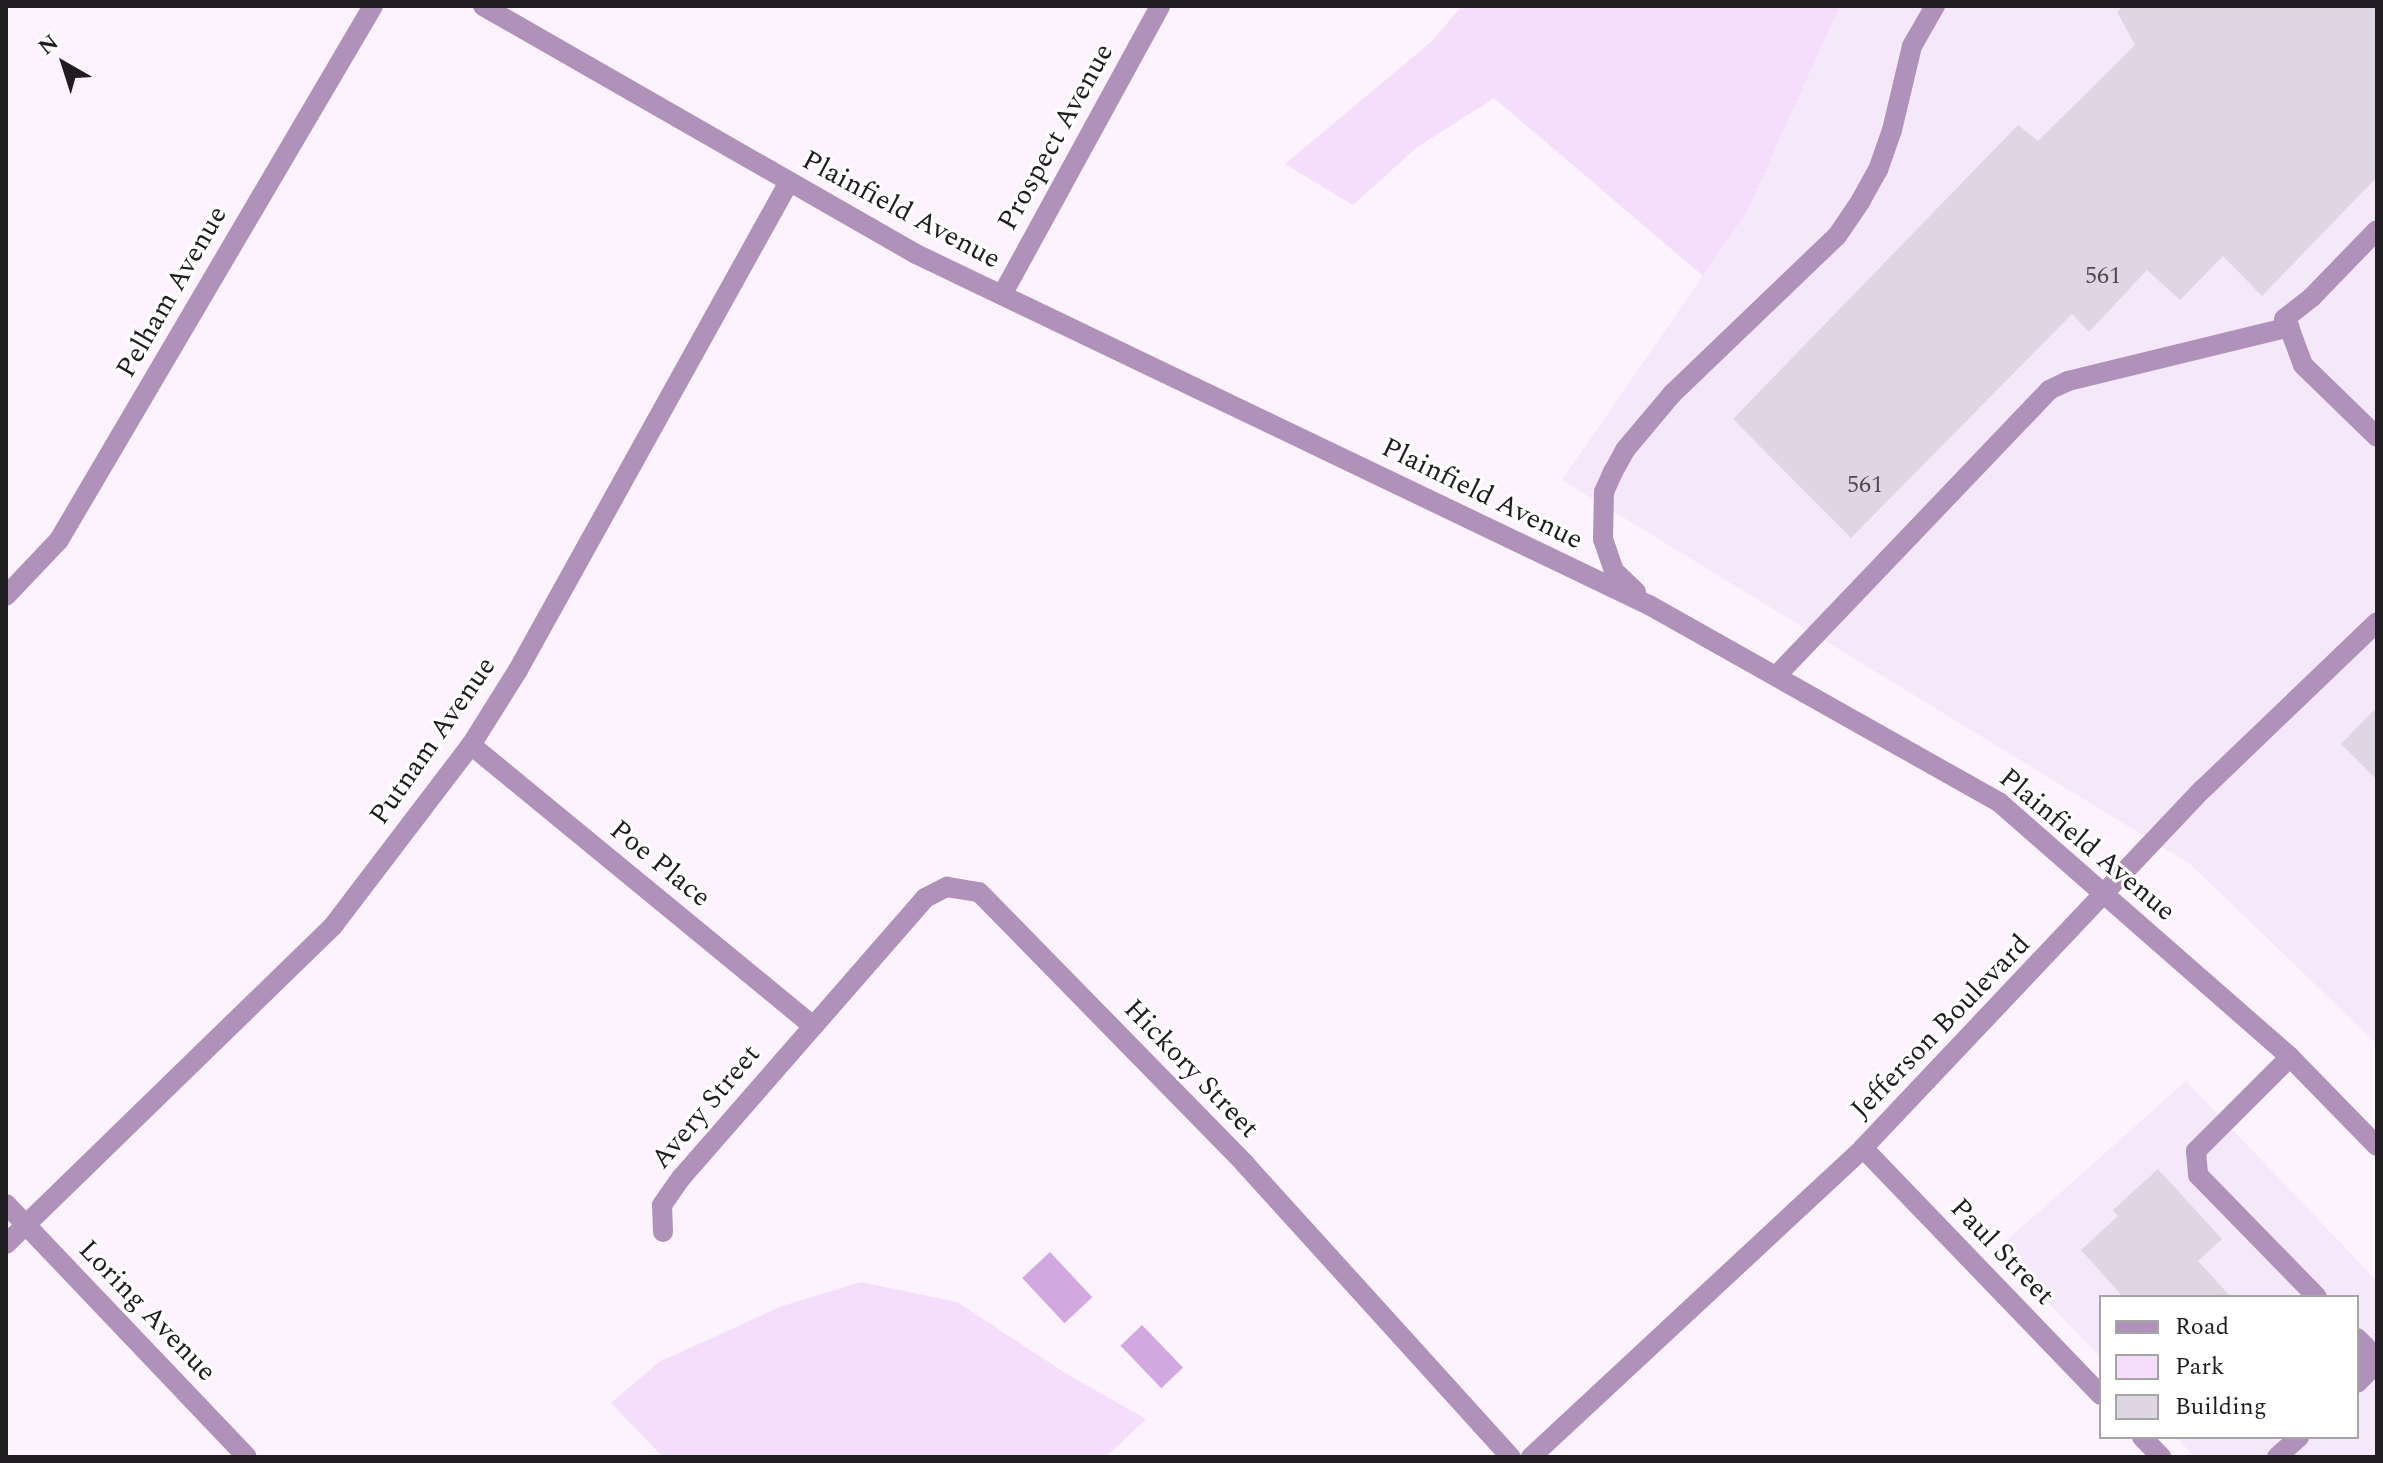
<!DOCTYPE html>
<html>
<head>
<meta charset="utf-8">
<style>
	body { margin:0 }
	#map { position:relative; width:2383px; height:1463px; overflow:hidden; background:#fcf3ff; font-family:Spectral,serif }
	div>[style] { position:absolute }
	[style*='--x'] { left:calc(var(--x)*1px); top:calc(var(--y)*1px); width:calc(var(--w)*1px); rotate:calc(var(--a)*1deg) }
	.built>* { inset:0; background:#f6e8fb }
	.green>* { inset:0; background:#f5defc }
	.water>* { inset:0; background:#d2a8e0; transform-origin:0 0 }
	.building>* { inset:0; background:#ded6e2 }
	.minor>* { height:20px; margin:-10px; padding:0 10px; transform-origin:10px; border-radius:10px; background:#b091ba }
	span { translate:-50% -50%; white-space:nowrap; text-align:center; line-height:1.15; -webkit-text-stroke:6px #fff; paint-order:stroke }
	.number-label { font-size:24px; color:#504b51 }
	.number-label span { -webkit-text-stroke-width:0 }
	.street-label { font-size:28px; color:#201d21 }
	.frame { position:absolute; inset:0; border:8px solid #201d21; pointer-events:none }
	.legend { position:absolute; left:2099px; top:1295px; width:260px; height:144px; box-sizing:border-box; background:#fff; border:2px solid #a6a5a6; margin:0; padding:10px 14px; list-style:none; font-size:24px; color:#201d21 }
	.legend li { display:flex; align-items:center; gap:16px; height:40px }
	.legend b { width:40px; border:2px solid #a6a5a6 }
	.north { position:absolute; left:24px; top:24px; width:80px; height:80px; -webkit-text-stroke:6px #fff; paint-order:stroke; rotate:321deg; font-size:22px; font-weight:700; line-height:32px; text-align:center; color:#201d21 }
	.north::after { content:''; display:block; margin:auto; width:28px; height:36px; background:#201d21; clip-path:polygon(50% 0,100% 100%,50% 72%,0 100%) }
</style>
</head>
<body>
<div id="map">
	<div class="built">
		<i style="clip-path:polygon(1840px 6px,2377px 6px,2377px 1044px,2190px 864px,1562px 480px,1747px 212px)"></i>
		<i style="clip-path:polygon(2186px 1081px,2377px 1281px,2377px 1457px,2195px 1457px,2176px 1437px,2357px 1437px,2357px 1297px,2101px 1297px,2101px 1358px,1997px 1249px)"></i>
	</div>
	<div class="green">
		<i style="clip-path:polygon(1462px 6px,1840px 6px,1747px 212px,1703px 276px,1494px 98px,1416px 148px,1353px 205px,1285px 164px,1431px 42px)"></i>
		<i style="clip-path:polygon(861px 1282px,957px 1302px,1070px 1376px,1146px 1419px,1106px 1457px,663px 1457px,611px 1403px,659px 1362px,782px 1306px)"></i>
	</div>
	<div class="water">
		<i style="left:1050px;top:1252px;width:62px;height:38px;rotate:47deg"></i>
		<i style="left:1142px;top:1325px;width:59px;height:30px;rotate:46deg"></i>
	</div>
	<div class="building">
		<i style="clip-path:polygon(2123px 6px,2377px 6px,2377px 177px,2262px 296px,2223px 256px,2180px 300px,2147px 270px,2089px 332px,2072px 314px,1851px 538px,1733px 419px,2018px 125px,2038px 141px,2135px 45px,2117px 12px)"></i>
		<i style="clip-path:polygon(2377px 707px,2377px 780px,2341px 744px)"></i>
		<i style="clip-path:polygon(2158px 1169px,2222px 1239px,2198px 1261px,2231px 1297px,2123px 1297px,2081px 1250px,2118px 1216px,2113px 1210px)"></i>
	</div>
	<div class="minor">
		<i style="--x:483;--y:6;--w:499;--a:29.8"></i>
		<i style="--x:916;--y:254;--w:813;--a:25.59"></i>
		<i style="--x:1649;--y:605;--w:403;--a:29.4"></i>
		<i style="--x:2000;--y:803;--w:386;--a:41.2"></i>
		<i style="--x:2290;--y:1057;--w:124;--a:45.7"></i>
		<i style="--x:1002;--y:295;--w:329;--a:-61.3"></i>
		<i style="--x:2289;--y:327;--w:40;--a:69.8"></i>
		<i style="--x:2303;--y:365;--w:103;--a:44.2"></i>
		<i style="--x:1636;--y:592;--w:30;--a:-136"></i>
		<i style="--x:1614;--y:571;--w:34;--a:-109"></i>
		<i style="--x:1603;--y:539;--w:47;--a:-88.8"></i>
		<i style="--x:1604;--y:492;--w:22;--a:-66"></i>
		<i style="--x:1613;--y:472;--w:25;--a:-61"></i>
		<i style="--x:1625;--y:450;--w:73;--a:-50"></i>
		<i style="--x:1672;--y:394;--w:228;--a:-43.8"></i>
		<i style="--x:1837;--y:236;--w:41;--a:-55.9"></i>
		<i style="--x:1860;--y:202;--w:37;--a:-61"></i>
		<i style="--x:1878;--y:170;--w:42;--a:-70.7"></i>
		<i style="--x:1892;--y:130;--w:86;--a:-76.6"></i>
		<i style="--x:1912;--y:46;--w:46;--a:-60.1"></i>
		<i style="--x:6;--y:596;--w:77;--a:-46.6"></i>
		<i style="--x:59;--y:540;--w:619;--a:-59.54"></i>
		<i style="--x:1777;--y:675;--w:394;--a:-46.3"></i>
		<i style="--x:2049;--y:390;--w:21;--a:-25"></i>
		<i style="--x:2068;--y:381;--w:228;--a:-13.7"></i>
		<i style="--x:2289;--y:327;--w:9;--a:-122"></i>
		<i style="--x:2284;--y:319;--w:36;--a:-38"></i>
		<i style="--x:2312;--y:297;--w:93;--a:-45.9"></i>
		<i style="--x:471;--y:745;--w:443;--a:39.4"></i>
		<i style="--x:2290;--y:1057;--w:133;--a:135"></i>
		<i style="--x:2196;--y:1151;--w:24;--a:85"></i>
		<i style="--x:2198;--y:1175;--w:170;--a:45.7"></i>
		<i style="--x:1863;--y:1148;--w:343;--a:46.1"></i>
		<i style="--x:6;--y:1204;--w:349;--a:46.4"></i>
		<i style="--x:663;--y:1232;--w:27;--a:-92"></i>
		<i style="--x:662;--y:1205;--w:33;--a:-55"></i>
		<i style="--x:681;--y:1178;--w:371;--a:-48.9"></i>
		<i style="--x:925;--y:898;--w:25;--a:-27"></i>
		<i style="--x:947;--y:887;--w:32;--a:9"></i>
		<i style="--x:979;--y:892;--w:380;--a:45.6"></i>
		<i style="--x:1245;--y:1164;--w:396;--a:47.8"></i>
		<i style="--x:6;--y:1244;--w:456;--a:-44.2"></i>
		<i style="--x:333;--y:926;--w:228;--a:-52.7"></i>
		<i style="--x:471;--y:745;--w:89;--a:-57.9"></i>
		<i style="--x:518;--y:670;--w:558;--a:-60.96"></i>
		<i style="--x:2357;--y:1338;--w:13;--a:45"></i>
		<i style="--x:2366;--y:1347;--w:26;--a:88"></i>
		<i style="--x:2367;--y:1373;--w:14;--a:135"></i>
		<i style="--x:2142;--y:1437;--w:28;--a:46"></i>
		<i style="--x:1531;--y:1457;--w:454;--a:-42.9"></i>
		<i style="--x:1863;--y:1148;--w:494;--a:-46.6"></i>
		<i style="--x:2203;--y:789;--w:241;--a:-43.8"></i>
		<i style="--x:2277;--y:1457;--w:30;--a:-42"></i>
	</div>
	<div class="number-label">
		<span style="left:2103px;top:277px">561</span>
		<span style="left:1865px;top:486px">561</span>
	</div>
	<div class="street-label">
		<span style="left:1056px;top:137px;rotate:-61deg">Prospect Avenue</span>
		<span style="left:901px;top:210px;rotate:28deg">Plainfield Avenue</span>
		<span style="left:172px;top:292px;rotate:-60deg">Pelham Avenue</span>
		<span style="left:1482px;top:494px;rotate:26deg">Plainfield Avenue</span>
		<span style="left:433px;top:741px;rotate:-55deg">Putnam Avenue</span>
		<span style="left:2087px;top:845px;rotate:40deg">Plainfield Avenue</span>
		<span style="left:660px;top:864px;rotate:39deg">Poe Place</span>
		<span style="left:1941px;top:1027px;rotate:-46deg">Jefferson Boulevard</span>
		<span style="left:1191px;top:1069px;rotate:46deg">Hickory Street</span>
		<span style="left:706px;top:1107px;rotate:-50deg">Avery Street</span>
		<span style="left:2002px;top:1252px;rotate:46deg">Paul Street</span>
		<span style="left:147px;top:1311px;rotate:46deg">Loring Avenue</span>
	</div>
	<div class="frame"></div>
	<ul class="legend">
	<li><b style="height:10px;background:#b091ba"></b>Road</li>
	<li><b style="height:22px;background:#f5defc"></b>Park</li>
	<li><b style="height:22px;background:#ded6e2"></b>Building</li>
	</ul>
	<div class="north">N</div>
</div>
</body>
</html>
